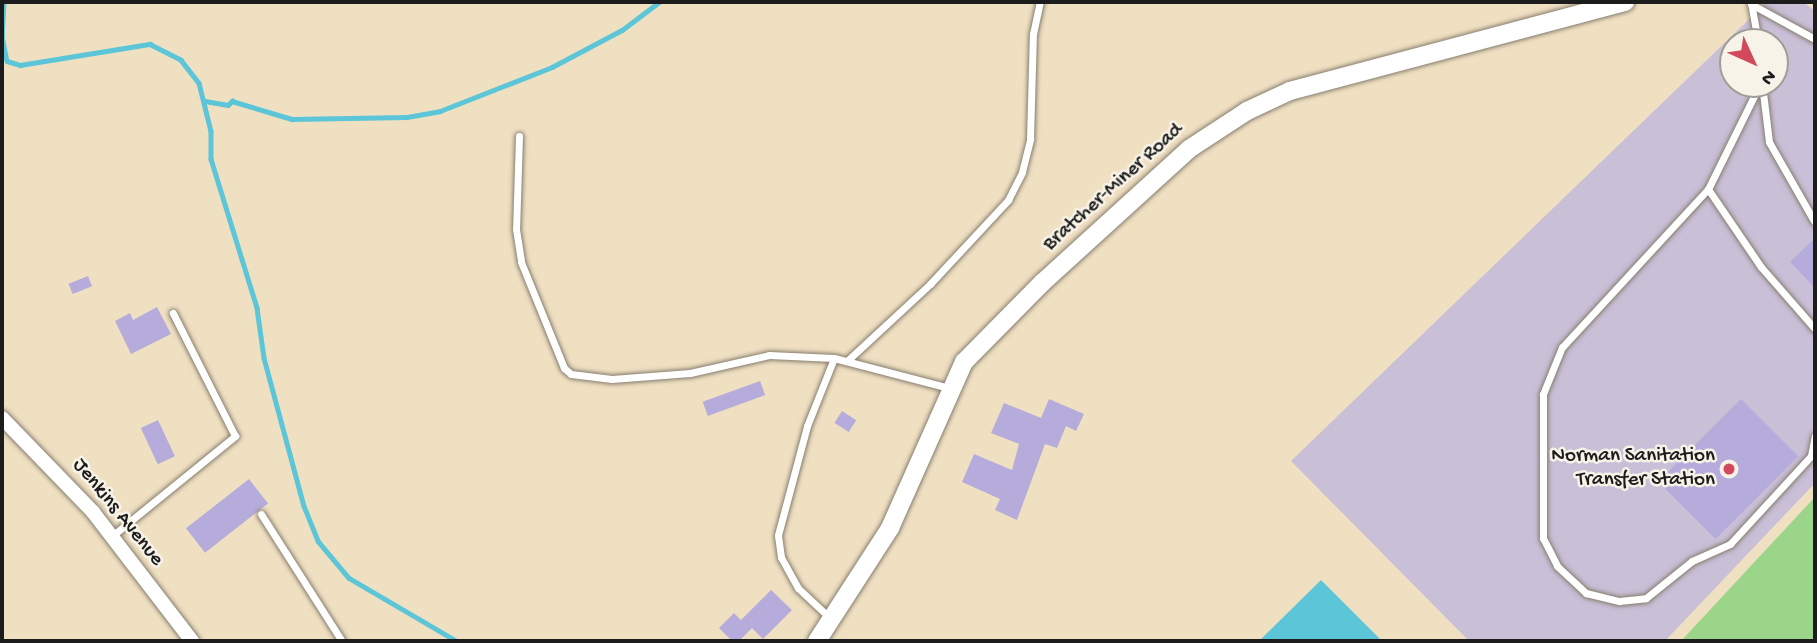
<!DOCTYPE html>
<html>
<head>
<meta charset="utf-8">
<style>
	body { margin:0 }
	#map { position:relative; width:1817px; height:643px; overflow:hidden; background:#f0e0c2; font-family:"Gochi Hand",sans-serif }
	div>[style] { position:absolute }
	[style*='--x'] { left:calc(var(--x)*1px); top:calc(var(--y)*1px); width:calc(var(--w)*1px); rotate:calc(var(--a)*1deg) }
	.industrial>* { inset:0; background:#c9bfd7 }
	.green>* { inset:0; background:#9ad589 }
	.water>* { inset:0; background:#5cc5d8 }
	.stream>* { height:4.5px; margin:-2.25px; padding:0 2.25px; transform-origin:2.25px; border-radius:2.25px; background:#5cc5d8 }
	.building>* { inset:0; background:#b6acdb; transform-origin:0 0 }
	.roads { filter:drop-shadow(0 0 2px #867e6f) drop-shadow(0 0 2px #867e6f) }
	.service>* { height:7px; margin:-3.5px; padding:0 3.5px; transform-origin:3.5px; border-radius:3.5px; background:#fff }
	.minor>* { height:14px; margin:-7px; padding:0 7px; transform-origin:7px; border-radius:7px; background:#fff }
	.tertiary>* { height:18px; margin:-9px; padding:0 9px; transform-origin:9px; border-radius:9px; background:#fff }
	.dots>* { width:19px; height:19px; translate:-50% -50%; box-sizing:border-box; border:4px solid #f7f3e8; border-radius:50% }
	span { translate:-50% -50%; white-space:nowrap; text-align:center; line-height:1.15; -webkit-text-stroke:5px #f7f3e8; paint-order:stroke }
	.street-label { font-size:21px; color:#1c1c1c }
	.poi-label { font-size:21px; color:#1c1c1c }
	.right { translate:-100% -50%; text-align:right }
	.frame { position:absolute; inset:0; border:4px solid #1c1c1c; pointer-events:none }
	.north { position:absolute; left:1719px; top:28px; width:70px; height:70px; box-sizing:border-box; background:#f7f3e8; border:2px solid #9f9d96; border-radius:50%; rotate:135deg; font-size:19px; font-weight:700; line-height:28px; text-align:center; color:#1c1c1c }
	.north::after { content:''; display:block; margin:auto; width:24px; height:32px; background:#d1495b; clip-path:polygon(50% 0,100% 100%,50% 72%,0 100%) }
</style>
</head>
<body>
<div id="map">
	<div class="industrial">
		<i style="clip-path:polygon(evenodd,1767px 2px,1803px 2px,1815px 11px,1815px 483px,1665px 641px,1469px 641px,1291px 461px,1767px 2px,1733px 42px,1775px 42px,1775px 84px,1733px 84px,1733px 42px)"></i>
	</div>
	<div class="green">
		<i style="clip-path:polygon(1815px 497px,1815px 641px,1681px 641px)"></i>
	</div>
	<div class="water">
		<i style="clip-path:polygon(1321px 580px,1382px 641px,1259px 641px)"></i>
	</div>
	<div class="stream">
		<i style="--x:4;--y:2;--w:34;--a:93"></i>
		<i style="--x:2;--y:36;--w:25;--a:79"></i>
		<i style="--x:7;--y:61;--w:14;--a:17"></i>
		<i style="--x:20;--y:65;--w:132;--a:-9.2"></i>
		<i style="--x:150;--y:44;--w:35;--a:27"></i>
		<i style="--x:181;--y:60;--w:29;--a:52"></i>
		<i style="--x:199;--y:83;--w:49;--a:76"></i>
		<i style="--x:211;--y:131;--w:28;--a:90"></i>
		<i style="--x:211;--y:159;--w:156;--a:72.8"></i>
		<i style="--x:257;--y:308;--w:50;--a:82"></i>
		<i style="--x:264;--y:358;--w:153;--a:74.9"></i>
		<i style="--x:304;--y:506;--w:38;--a:68"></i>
		<i style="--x:318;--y:541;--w:48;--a:50"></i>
		<i style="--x:349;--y:578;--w:125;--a:30.3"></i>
		<i style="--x:205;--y:101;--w:23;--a:10"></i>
		<i style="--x:228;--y:105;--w:6;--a:-45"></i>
		<i style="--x:232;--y:101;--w:63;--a:16.7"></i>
		<i style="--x:292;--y:119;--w:115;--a:-1"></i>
		<i style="--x:407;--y:117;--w:34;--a:-10"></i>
		<i style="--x:440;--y:111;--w:120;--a:-21.4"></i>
		<i style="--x:552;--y:67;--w:79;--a:-27.9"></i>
		<i style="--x:622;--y:30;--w:46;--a:-37.1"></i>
	</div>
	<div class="building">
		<i style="clip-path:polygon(1815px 238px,1815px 288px,1790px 262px)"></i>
		<i style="left:88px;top:276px;width:11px;height:21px;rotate:68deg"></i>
		<i style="clip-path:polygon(157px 307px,171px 334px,131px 354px,115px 321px,130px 313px,133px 320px)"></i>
		<i style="left:760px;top:381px;width:15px;height:61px;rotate:70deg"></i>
		<i style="clip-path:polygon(1049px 399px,1084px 414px,1076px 431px,1066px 426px,1057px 448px,1045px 444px,1017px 520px,995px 510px,1000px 499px,962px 482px,974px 454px,1012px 470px,1019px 444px,991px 433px,1004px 403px,1041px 418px)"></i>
		<i style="left:1741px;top:399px;width:81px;height:117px;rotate:45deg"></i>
		<i style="left:842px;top:411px;width:17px;height:14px;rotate:33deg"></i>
		<i style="left:158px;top:420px;width:40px;height:19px;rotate:65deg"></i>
		<i style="left:249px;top:479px;width:31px;height:80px;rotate:52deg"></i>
		<i style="clip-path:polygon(771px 590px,792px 610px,763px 639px,752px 628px,739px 641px,732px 641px,719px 628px,734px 613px,741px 620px)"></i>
	</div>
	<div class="roads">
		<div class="service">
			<i style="--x:1751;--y:2;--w:41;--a:80.1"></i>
			<i style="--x:1751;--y:4;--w:73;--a:28.7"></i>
			<i style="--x:1760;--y:84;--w:117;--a:116.3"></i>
			<i style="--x:1708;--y:189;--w:215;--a:132.7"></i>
			<i style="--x:1562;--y:347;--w:51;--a:112"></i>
			<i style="--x:1543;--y:394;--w:144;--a:90"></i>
			<i style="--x:1543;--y:538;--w:31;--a:63"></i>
			<i style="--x:1557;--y:566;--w:40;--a:43"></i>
			<i style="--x:1586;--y:593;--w:34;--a:14"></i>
			<i style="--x:1619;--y:601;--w:27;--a:-6"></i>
			<i style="--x:1646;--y:598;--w:59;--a:-38.8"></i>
			<i style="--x:1692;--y:561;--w:42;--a:-24.1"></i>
			<i style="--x:1730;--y:544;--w:120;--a:-47.4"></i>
			<i style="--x:1811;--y:456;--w:20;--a:-79"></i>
			<i style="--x:1762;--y:84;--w:58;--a:83.1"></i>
			<i style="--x:1769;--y:142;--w:91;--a:60.3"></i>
			<i style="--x:519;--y:136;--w:93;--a:91.8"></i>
			<i style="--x:516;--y:229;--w:33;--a:81"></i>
			<i style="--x:521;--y:262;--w:114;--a:67.9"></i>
			<i style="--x:564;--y:368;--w:9;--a:41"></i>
			<i style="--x:571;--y:374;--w:41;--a:7"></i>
			<i style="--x:612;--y:379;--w:78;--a:-4.4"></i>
			<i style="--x:690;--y:373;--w:81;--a:-12.8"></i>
			<i style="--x:769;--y:355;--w:65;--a:2.6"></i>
			<i style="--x:834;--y:358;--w:119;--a:14.6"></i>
			<i style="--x:1708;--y:189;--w:94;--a:55.8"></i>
			<i style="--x:1761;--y:267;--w:82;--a:48.9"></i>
			<i style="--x:848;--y:360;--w:112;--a:-42.8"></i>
			<i style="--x:930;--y:284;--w:115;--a:-47.1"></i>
			<i style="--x:1008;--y:200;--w:31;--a:-63"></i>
			<i style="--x:1022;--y:172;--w:34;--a:-76"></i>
			<i style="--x:1030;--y:139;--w:105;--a:-88.4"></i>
			<i style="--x:1033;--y:34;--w:33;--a:-78"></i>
			<i style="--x:261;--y:514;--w:151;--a:57.5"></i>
			<i style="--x:112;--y:536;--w:159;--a:-39.1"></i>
			<i style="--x:235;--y:436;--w:138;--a:-116.8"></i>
			<i style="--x:831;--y:619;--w:45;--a:-136.8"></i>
			<i style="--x:798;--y:588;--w:35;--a:-119"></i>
			<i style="--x:781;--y:557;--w:22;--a:-98"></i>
			<i style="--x:778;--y:535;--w:113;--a:-75.1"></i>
			<i style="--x:807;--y:426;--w:73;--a:-68.3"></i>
		</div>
		<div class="minor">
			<i style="--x:2;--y:418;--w:131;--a:45.9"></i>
			<i style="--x:93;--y:512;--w:163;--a:52.5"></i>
		</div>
		<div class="tertiary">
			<i style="--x:817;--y:641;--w:135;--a:-57.1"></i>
			<i style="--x:890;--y:528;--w:182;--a:-66"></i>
			<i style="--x:964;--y:362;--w:112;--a:-45.4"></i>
			<i style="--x:1043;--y:282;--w:197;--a:-42.3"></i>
			<i style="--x:1189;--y:149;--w:69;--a:-33.2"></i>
			<i style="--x:1247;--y:111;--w:47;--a:-24.9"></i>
			<i style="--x:1290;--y:91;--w:347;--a:-14.9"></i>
		</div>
	</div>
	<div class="dots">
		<i style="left:1729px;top:469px;background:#d1495b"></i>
	</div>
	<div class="street-label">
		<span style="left:1114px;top:188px;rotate:-42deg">Bratcher-Miner Road</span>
		<span style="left:117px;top:513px;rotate:51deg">Jenkins Avenue</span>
	</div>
	<div class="poi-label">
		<span class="right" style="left:1715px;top:469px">Norman Sanitation<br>Transfer Station</span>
	</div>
	<div class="frame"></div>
	<div class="north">N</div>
</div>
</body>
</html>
